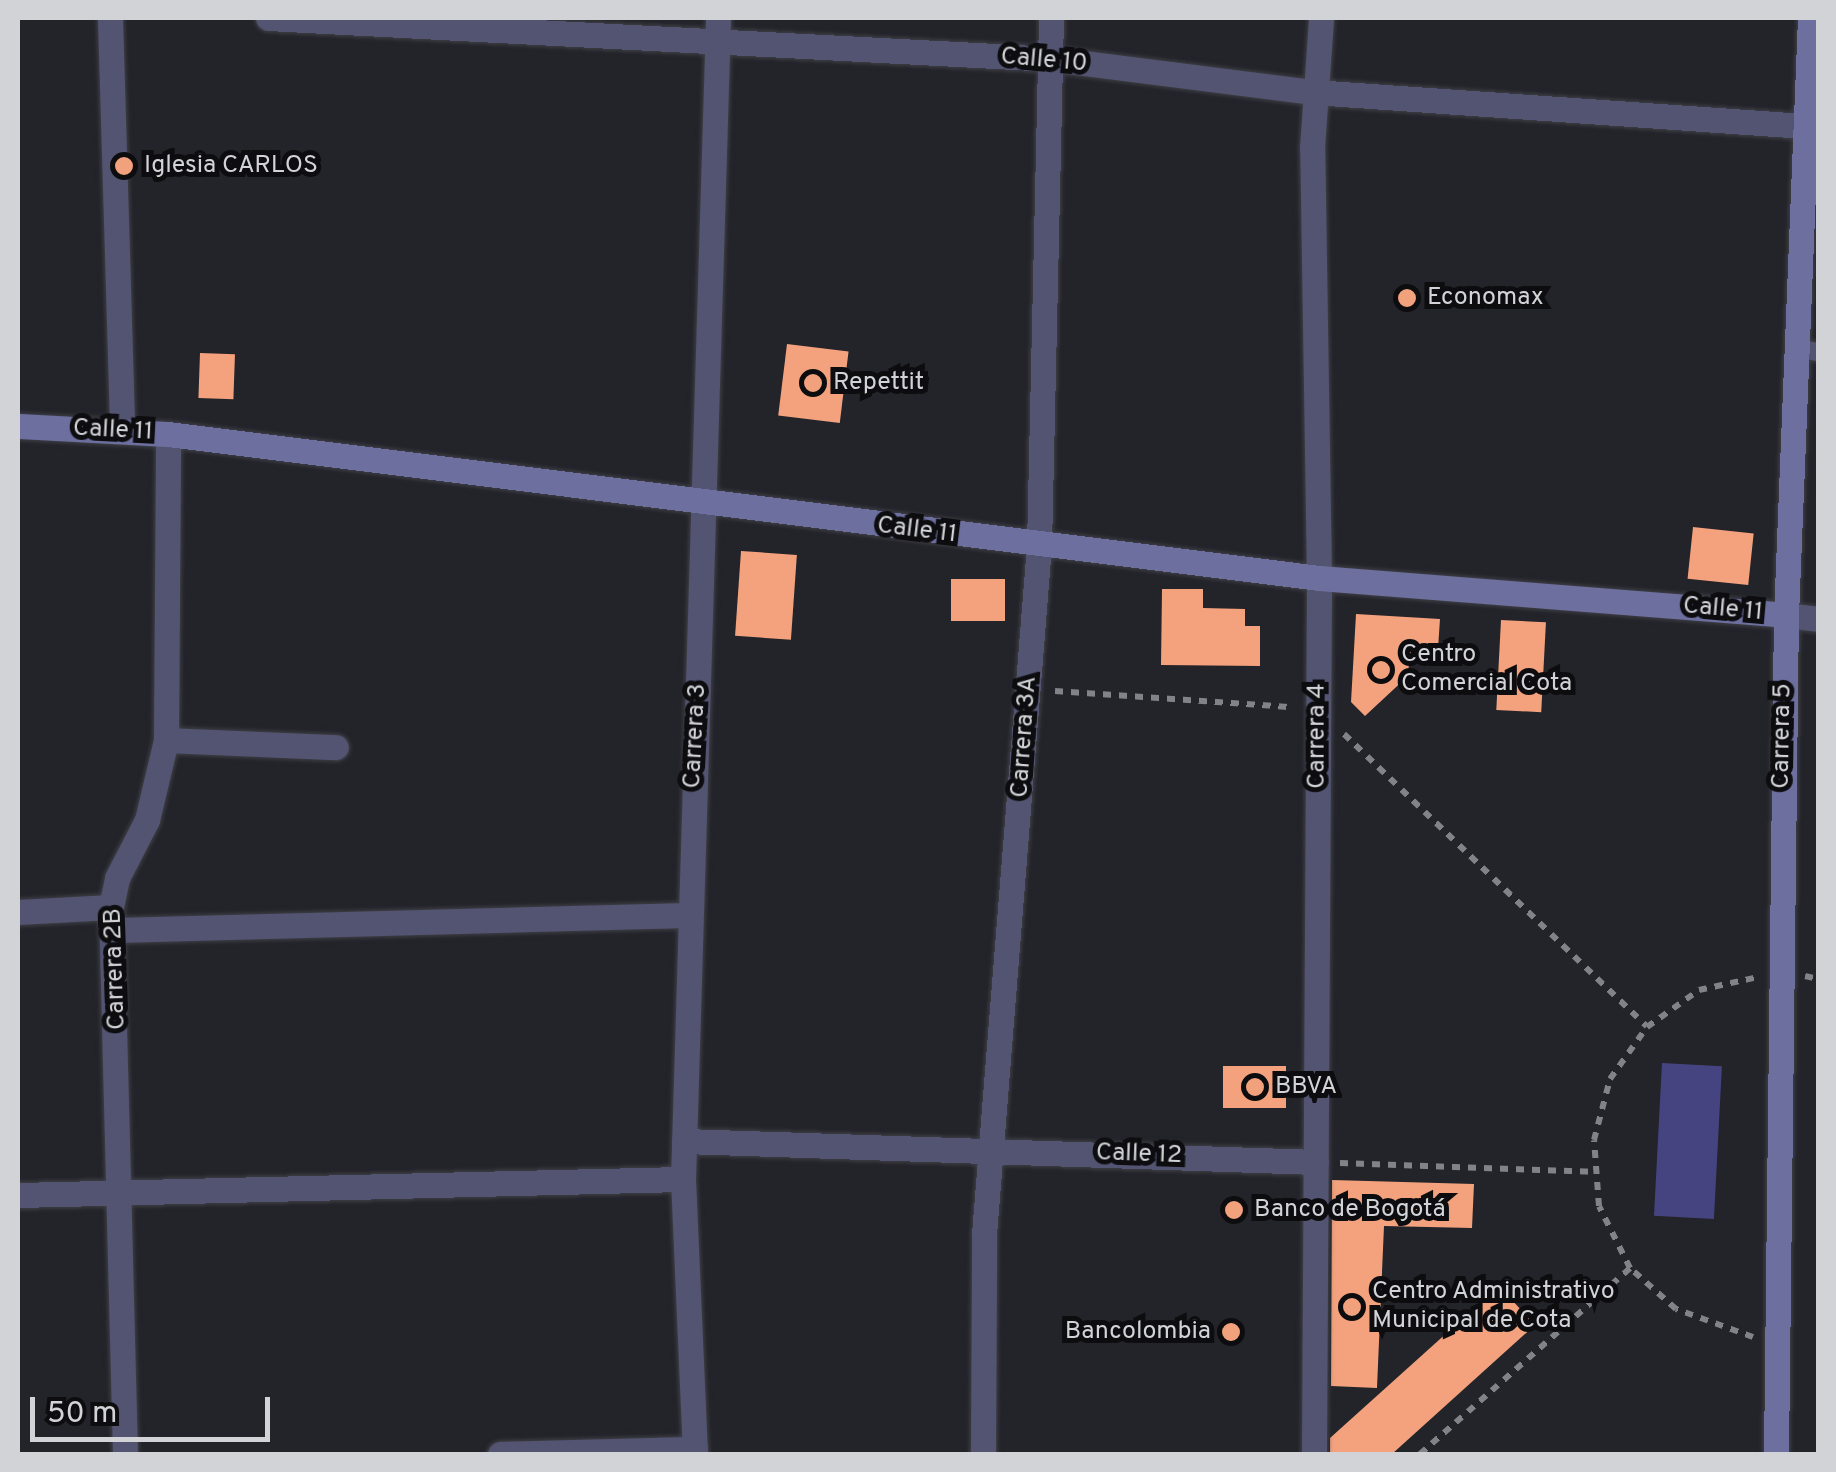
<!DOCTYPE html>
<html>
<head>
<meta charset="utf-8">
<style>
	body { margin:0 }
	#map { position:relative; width:1836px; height:1472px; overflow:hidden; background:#23232a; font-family:Overpass,sans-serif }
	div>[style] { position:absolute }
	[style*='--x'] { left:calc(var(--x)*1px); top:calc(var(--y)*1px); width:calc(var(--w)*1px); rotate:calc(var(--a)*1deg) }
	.green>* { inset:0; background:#454481; transform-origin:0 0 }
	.building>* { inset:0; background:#f3a27d; transform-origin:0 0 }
	.path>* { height:6px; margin-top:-3px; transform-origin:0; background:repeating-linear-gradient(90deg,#828388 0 8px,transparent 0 16px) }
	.roads { filter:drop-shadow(0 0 2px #3f3f46) drop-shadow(0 0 2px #3f3f46) }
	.lane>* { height:18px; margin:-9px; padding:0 9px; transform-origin:9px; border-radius:9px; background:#535472 }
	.street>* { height:25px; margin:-12.5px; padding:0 12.5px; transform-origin:12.5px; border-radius:12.5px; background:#535472 }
	.secondary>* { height:25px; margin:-12.5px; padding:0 12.5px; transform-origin:12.5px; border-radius:12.5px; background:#6d6f9f }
	.dots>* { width:28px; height:28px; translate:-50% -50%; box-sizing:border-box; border:5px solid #0d0d10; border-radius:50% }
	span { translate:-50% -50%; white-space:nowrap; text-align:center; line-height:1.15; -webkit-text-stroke:10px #0d0d10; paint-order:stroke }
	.street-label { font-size:25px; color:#d2d3d7 }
	.poi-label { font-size:25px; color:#d2d3d7 }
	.left { translate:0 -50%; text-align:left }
	.right { translate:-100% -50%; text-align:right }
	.frame { position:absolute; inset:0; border:20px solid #d2d3d7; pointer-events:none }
	.scale { position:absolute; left:30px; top:1397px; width:240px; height:45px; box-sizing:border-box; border:5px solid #d2d3d7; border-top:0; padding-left:12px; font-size:30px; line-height:35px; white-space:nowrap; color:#d2d3d7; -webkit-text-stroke:8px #0d0d10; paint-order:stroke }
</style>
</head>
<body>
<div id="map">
	<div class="green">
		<i style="left:1662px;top:1063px;width:60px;height:153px;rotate:3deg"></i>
	</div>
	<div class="building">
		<i style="left:787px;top:344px;width:62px;height:72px;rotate:7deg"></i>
		<i style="left:200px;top:353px;width:35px;height:45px;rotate:2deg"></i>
		<i style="left:1693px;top:527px;width:61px;height:52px;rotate:6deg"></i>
		<i style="left:741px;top:551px;width:56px;height:85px;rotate:4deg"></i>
		<i style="left:951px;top:579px;width:54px;height:42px"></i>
		<i style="clip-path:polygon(1162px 589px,1203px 589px,1203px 608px,1245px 609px,1245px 626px,1260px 626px,1260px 666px,1161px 665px)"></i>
		<i style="clip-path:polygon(1356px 614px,1440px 619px,1437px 664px,1409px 662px,1408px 676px,1365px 716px,1351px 702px)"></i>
		<i style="left:1501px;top:620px;width:45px;height:90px;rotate:3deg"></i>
		<i style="left:1286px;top:1066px;width:42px;height:63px;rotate:90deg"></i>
		<i style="clip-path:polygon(1332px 1180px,1474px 1184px,1472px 1228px,1384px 1226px,1377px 1388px,1331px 1386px)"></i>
		<i style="clip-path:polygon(1499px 1286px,1535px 1325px,1392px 1454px,1330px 1454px,1330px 1438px)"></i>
	</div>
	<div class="path">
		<i style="--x:1055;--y:691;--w:238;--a:3.9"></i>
		<i style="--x:1344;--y:734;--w:421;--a:44"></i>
		<i style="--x:1805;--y:976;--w:13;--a:13"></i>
		<i style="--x:1340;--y:1163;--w:253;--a:2"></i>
		<i style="--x:1753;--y:1337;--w:82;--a:-160"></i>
		<i style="--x:1676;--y:1309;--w:62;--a:-138.3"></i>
		<i style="--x:1630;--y:1268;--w:69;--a:-116.6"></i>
		<i style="--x:1599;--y:1206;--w:66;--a:-94.3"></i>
		<i style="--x:1594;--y:1140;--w:63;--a:-75.3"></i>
		<i style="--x:1610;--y:1079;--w:64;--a:-54.6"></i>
		<i style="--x:1647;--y:1027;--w:64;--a:-35.4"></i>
		<i style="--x:1699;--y:990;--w:60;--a:-12.4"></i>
		<i style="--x:1420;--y:1454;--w:281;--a:-41.5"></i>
	</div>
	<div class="roads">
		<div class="lane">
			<i style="--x:1801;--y:349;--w:17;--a:10"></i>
		</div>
		<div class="street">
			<i style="--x:110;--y:18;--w:412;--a:88.3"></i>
			<i style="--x:268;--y:18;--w:785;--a:2.99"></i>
			<i style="--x:1052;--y:59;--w:263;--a:7.2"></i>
			<i style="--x:1313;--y:92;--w:506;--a:3.96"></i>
			<i style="--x:1786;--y:615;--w:32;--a:7"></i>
			<i style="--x:166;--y:740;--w:170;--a:2.4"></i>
			<i style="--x:18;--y:912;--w:93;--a:-3.1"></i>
			<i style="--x:115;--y:930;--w:573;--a:-1.5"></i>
			<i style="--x:684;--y:1141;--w:632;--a:1.9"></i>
			<i style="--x:18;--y:1195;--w:665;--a:-1.38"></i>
			<i style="--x:125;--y:1454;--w:547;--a:-91.47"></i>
			<i style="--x:111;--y:907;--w:30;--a:-78"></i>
			<i style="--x:117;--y:878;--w:65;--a:-62.7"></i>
			<i style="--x:147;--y:820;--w:82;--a:-76.6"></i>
			<i style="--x:166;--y:740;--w:306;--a:-89.6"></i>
			<i style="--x:500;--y:1454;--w:195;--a:-1.5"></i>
			<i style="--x:695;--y:1454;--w:275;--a:-92.5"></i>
			<i style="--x:683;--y:1179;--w:1162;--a:-88.27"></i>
			<i style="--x:983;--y:1454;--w:220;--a:-89.7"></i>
			<i style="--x:984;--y:1234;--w:690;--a:-85.43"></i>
			<i style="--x:1039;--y:546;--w:528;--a:-88.7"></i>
			<i style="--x:1314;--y:1454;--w:876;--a:-89.67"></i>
			<i style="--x:1319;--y:578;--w:430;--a:-90.9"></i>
			<i style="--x:1312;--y:148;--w:130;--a:-86"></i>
		</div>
		<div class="secondary">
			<i style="--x:18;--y:426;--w:150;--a:3.1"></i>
			<i style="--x:168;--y:434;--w:1160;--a:7.13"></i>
			<i style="--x:1319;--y:578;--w:468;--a:4.5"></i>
			<i style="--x:1776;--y:1454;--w:839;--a:-89.32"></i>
			<i style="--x:1786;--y:615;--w:597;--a:-87.7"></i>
		</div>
	</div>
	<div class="dots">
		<i style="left:124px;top:166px;background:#f1a17c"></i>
		<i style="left:1407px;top:298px;background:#f1a17c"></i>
		<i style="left:813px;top:383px;background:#f1a17c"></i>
		<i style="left:1381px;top:670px;background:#f1a17c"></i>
		<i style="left:1255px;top:1087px;background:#f1a17c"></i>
		<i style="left:1234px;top:1210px;background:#f1a17c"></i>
		<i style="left:1352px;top:1307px;background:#f1a17c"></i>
		<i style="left:1231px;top:1332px;background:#f1a17c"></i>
	</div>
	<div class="street-label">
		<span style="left:1044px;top:61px;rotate:5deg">Calle 10</span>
		<span style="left:113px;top:431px;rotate:3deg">Calle 11</span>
		<span style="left:917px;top:531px;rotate:7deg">Calle 11</span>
		<span style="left:1723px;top:610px;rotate:5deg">Calle 11</span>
		<span style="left:696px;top:736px;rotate:-87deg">Carrera 3</span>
		<span style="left:1318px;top:736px;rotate:-90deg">Carrera 4</span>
		<span style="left:1783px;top:736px;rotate:-89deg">Carrera 5</span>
		<span style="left:1025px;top:737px;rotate:-86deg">Carrera 3A</span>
		<span style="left:116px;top:969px;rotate:-92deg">Carrera 2B</span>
		<span style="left:1139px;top:1155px;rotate:2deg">Calle 12</span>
	</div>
	<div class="poi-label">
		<span class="left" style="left:144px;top:166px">Iglesia CARLOS</span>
		<span class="left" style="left:1427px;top:298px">Economax</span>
		<span class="left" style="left:833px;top:383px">Repettit</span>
		<span class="left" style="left:1401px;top:670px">Centro<br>Comercial Cota</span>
		<span class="left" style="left:1275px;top:1087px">BBVA</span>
		<span class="left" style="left:1254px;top:1210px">Banco de Bogotá</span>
		<span class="left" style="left:1372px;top:1307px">Centro Administrativo<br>Municipal de Cota</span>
		<span class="right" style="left:1211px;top:1332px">Bancolombia</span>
	</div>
	<div class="frame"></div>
	<div class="scale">50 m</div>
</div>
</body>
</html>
